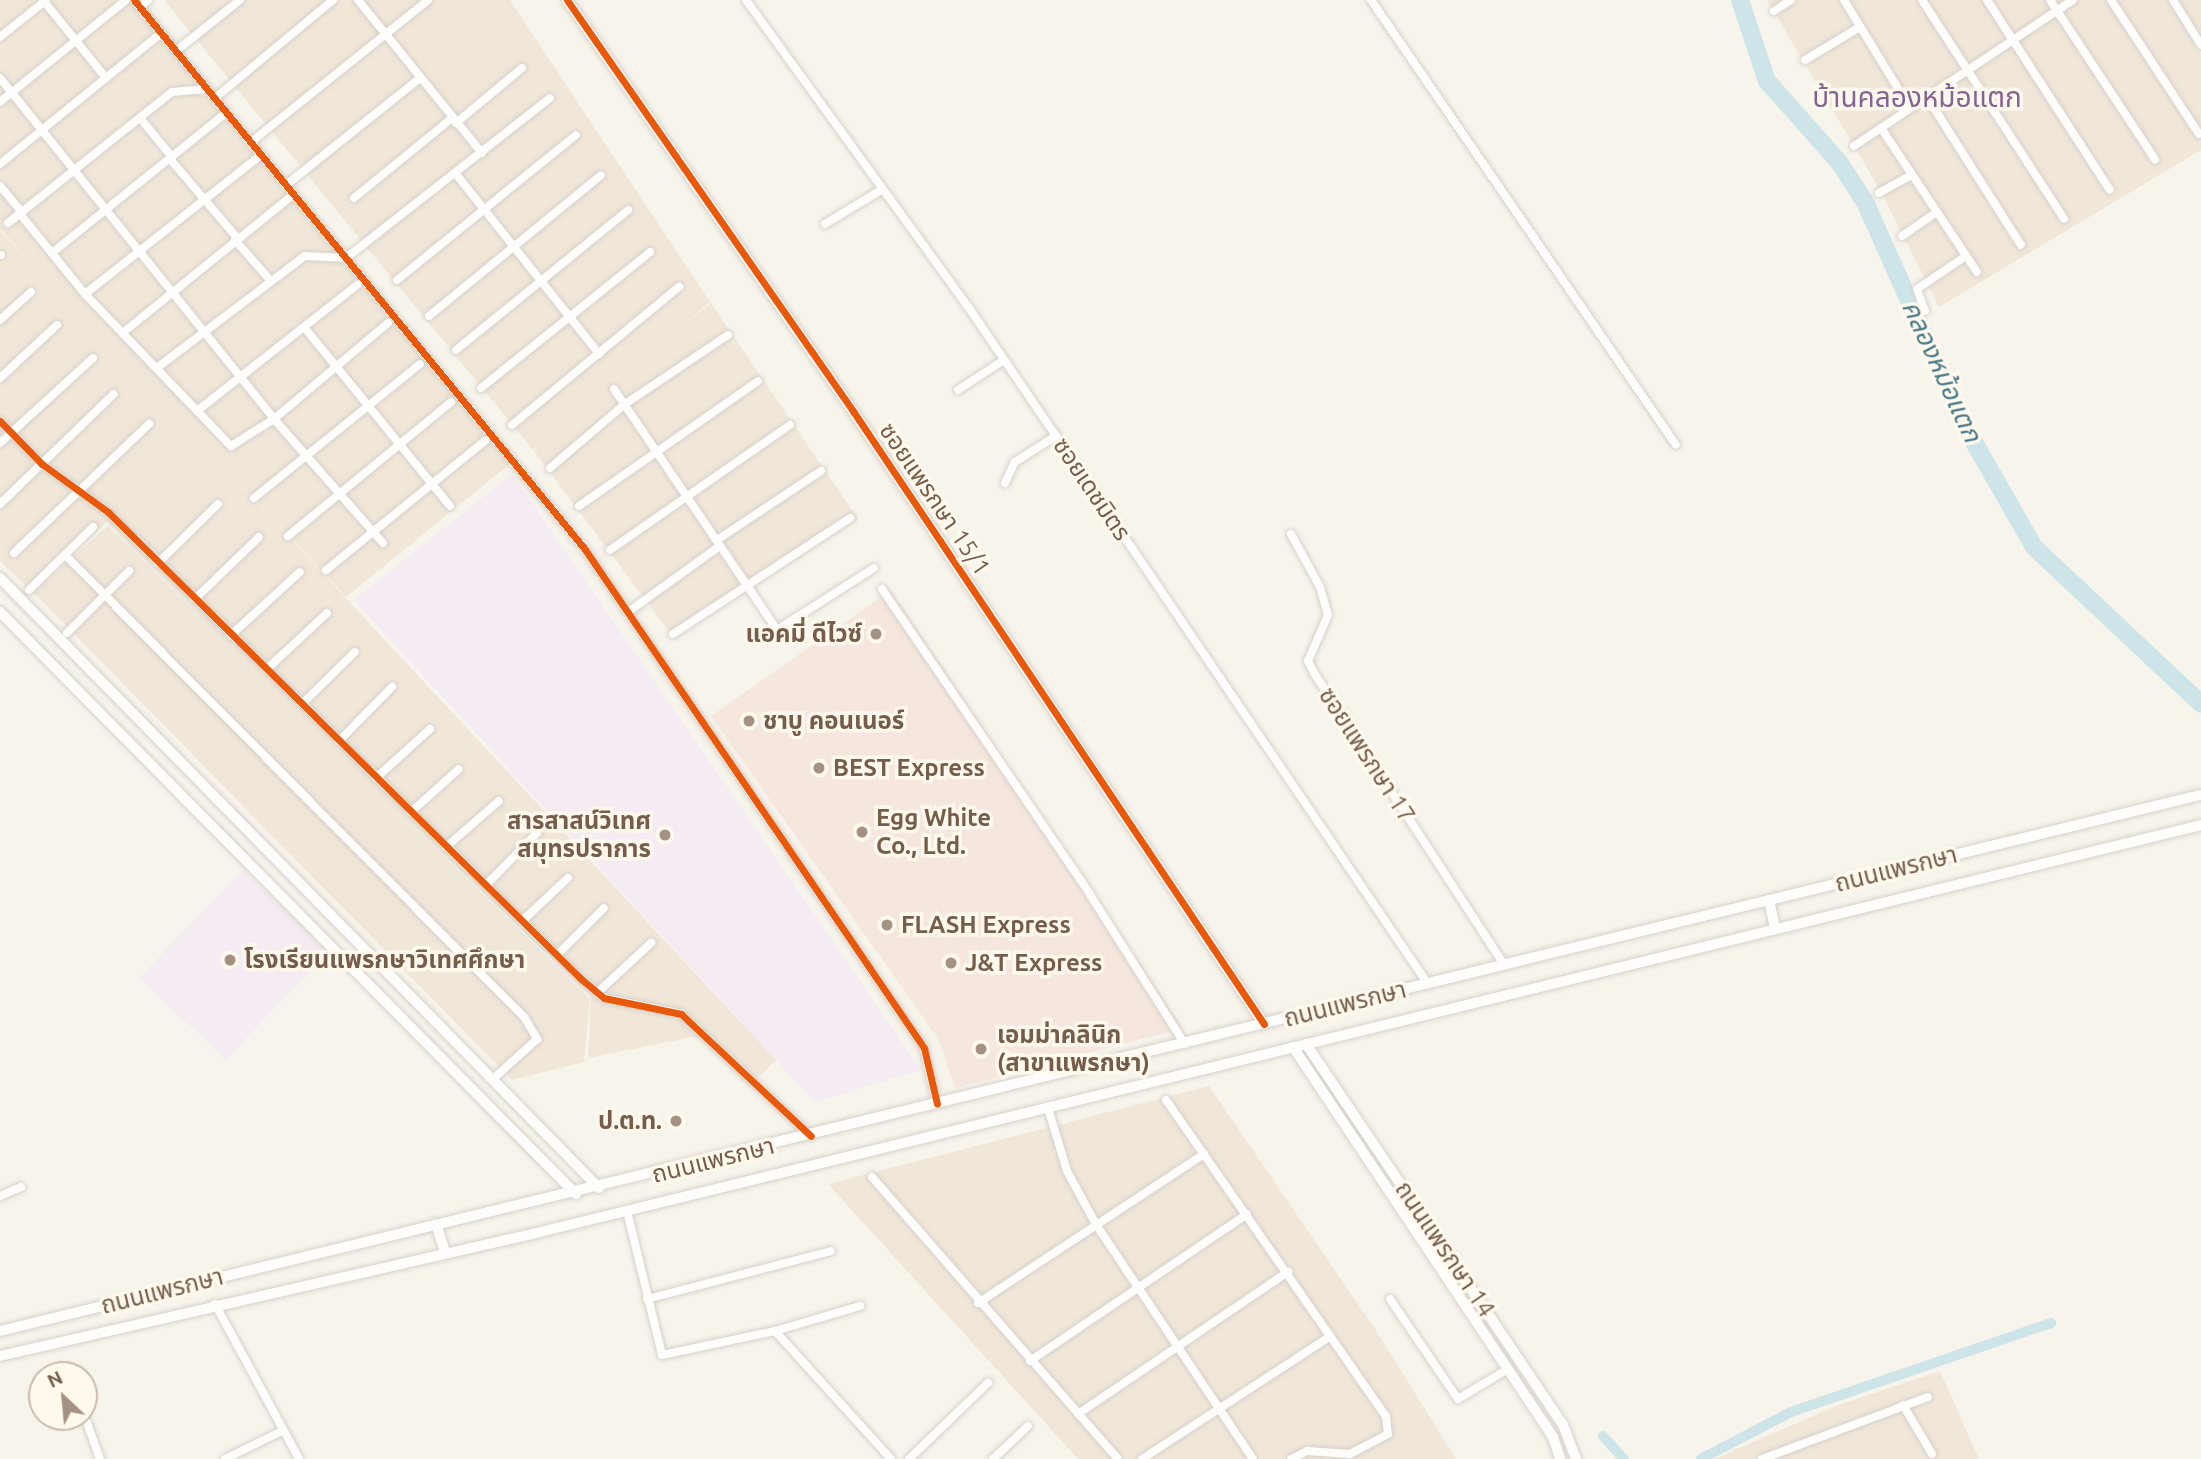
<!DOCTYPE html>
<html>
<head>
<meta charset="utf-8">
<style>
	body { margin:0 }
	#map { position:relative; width:2201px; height:1459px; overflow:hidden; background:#f7f4ec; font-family:Ubuntu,"Noto Sans Thai",sans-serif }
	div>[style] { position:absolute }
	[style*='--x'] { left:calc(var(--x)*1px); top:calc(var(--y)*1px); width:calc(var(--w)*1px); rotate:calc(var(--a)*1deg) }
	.residential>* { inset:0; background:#f0e7d9 }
	.commercial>* { inset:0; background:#f5e7dd }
	.education>* { inset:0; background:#f4ebf3; transform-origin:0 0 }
	.canal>* { height:10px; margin:-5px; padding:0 5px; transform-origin:5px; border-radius:5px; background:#cde4e8 }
	.river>* { height:18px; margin:-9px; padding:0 9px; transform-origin:9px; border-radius:9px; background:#cde4e8 }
	.roads { filter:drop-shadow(0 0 2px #d6d1ca) drop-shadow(0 0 2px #d6d1ca) }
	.minor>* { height:8px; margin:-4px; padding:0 4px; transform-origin:4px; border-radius:4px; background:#fefdfc }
	.tertiary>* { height:10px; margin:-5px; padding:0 5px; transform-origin:5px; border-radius:5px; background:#fefdfc }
	.secondary>* { height:10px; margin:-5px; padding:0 5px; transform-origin:5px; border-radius:5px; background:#fefdfc }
	.cycleway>* { height:7px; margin:-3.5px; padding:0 3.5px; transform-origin:3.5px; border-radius:3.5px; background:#e8590c }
	.dots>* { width:19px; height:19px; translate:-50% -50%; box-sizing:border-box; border:4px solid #fff9ed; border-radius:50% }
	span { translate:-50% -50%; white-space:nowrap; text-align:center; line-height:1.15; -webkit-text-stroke:7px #fff9ed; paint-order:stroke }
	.street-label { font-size:24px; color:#765d4b }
	.poi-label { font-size:24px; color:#765d4b; font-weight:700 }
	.right { translate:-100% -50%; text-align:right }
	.left { translate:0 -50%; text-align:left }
	.water-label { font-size:26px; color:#457a89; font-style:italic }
	.quarter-label { font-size:28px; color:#856392 }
	.north { position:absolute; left:28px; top:1361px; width:70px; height:70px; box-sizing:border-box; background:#fff9ed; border:2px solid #c8bbac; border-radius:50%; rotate:334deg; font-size:19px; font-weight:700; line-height:28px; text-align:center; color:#765d4b }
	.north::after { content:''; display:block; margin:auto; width:24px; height:32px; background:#a39283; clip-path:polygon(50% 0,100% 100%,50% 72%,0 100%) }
</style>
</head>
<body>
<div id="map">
	<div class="residential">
		<i style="clip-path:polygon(0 0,141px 0,183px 49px,189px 74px,196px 74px,198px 96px,218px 96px,512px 462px,346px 597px,139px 376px,776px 1060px,749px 1087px,698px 1036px,588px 1058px,591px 996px,396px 810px,590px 999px,584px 1062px,512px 1080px,33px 592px,108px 526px,203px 618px,107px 522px,30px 590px,0 561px,0 231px,41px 273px,0 229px)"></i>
		<i style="clip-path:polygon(164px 0,510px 0,710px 302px,677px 330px,711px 303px,858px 519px,674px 638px,534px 451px,539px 446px,533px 450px)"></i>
		<i style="clip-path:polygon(1767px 0,2201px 0,2201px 150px,1939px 307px,1879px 188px)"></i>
		<i style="clip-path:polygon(1209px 1086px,1375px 1329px,1456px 1459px,1078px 1459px,828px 1184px)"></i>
		<i style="clip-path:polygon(1940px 1371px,1979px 1459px,1714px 1459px,1836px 1406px)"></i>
	</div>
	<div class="commercial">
		<i style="clip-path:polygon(891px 590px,1183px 1028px,955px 1088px,939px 1040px,711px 716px)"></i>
	</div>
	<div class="education">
		<i style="clip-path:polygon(512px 474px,921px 1070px,815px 1102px,354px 600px)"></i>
		<i style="left:243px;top:870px;width:119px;height:149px;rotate:44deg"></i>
	</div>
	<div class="canal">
		<i style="--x:1603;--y:1436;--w:31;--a:48"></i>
		<i style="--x:1701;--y:1459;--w:102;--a:-27.6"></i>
		<i style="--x:1791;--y:1412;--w:275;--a:-18.9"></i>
	</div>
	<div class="river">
		<i style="--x:1740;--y:0;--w:85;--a:71.6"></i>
		<i style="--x:1767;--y:81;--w:108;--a:48.4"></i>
		<i style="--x:1839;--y:162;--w:48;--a:57"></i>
		<i style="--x:1865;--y:202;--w:250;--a:65.9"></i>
		<i style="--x:1967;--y:430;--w:135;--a:60.2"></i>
		<i style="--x:2034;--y:547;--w:229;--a:43.2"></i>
	</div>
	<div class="roads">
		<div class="minor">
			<i style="--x:43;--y:0;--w:100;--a:51.1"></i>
			<i style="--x:134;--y:0;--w:709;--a:50.61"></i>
			<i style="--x:584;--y:548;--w:605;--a:55.78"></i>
			<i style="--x:924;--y:1048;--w:57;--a:76.9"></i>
			<i style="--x:358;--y:0;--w:197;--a:51"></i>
			<i style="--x:746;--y:0;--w:377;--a:54.1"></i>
			<i style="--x:967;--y:305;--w:821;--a:55.83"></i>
			<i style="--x:1371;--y:0;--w:539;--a:55.57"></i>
			<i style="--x:1844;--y:0;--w:127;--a:58.6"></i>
			<i style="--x:1922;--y:0;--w:261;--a:57"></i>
			<i style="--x:1987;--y:0;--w:226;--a:57.1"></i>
			<i style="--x:2050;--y:0;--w:191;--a:56.6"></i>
			<i style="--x:2111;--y:0;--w:160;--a:56.7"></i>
			<i style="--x:2173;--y:0;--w:53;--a:58.1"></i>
			<i style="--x:140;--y:7;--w:11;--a:-41"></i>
			<i style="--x:1774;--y:11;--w:20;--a:-33"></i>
			<i style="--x:0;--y:37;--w:59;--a:-38.8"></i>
			<i style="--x:176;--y:51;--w:82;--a:-38.6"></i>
			<i style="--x:1805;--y:60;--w:64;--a:-31"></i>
			<i style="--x:0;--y:78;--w:437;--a:51.2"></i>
			<i style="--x:274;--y:419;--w:165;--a:48.7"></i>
			<i style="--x:1927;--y:97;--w:175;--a:57.6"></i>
			<i style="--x:215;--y:98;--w:153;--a:-39.7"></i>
			<i style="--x:0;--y:102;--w:162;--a:-39"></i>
			<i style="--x:140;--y:118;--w:50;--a:50.6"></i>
			<i style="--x:456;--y:123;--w:86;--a:-39.8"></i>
			<i style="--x:1881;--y:128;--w:173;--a:56.3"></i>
			<i style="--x:251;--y:142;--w:227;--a:-38.7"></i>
			<i style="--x:1854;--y:146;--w:263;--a:-33.7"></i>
			<i style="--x:170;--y:159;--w:105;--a:49.6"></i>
			<i style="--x:0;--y:164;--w:208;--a:-39.1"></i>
			<i style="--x:456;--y:174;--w:230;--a:51.5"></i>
			<i style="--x:286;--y:185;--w:171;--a:-38.6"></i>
			<i style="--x:0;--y:186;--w:34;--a:50"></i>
			<i style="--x:1879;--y:193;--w:38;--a:-29"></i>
			<i style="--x:354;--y:198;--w:127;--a:-39.2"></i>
			<i style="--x:20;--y:214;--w:103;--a:50.9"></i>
			<i style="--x:85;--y:294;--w:211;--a:46.2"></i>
			<i style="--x:231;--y:446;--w:51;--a:-32.1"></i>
			<i style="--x:274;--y:419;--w:149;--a:-40.1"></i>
			<i style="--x:8;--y:223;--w:210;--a:-38.6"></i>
			<i style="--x:172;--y:92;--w:35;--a:-5"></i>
			<i style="--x:825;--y:224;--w:66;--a:-31.3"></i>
			<i style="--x:1902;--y:236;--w:42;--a:-34.4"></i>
			<i style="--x:235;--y:240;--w:53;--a:48.8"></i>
			<i style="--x:53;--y:252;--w:217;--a:-38.8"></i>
			<i style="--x:0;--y:255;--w:1;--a:0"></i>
			<i style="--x:397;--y:280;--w:230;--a:-39"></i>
			<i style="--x:85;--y:294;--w:219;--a:-38.3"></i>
			<i style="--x:1925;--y:311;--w:23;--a:-110"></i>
			<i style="--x:1917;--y:289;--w:59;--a:-34"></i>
			<i style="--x:429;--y:316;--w:222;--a:-39.3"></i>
			<i style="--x:0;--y:320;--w:42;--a:-42.1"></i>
			<i style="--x:304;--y:327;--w:231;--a:50.8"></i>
			<i style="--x:125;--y:331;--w:211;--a:-39"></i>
			<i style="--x:456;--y:350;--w:222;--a:-39.1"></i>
			<i style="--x:158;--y:367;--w:184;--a:-37.1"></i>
			<i style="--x:305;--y:256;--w:41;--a:2.8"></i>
			<i style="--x:346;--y:258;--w:259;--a:-38.1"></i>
			<i style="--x:0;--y:378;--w:78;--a:-42.9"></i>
			<i style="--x:481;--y:388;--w:217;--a:-38.8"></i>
			<i style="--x:614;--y:389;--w:291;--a:55.9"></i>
			<i style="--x:777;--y:630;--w:115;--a:-32.6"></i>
			<i style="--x:958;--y:390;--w:55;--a:-33.1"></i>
			<i style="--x:197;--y:411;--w:204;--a:-38.2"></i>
			<i style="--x:0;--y:421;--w:60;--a:45.7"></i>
			<i style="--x:42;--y:464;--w:82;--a:36"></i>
			<i style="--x:108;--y:512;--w:663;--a:44.63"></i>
			<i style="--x:580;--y:978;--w:31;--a:40"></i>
			<i style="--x:604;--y:998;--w:79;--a:11.7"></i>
			<i style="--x:681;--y:1014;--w:178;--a:43.2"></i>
			<i style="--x:512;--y:425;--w:217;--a:-39.6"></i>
			<i style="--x:0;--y:443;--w:126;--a:-42.4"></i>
			<i style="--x:550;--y:468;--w:99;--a:-40.5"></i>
			<i style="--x:625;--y:404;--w:124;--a:-33.8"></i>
			<i style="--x:1005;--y:483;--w:23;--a:-65"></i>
			<i style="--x:1015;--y:462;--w:49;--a:-32.4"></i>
			<i style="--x:254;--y:498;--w:213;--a:-38.9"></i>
			<i style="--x:0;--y:504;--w:158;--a:-44"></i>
			<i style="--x:579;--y:506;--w:218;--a:-34.9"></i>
			<i style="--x:1291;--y:534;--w:60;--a:61.3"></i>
			<i style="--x:1320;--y:587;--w:29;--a:74"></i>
			<i style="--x:1328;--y:615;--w:50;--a:113.5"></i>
			<i style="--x:1308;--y:661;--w:13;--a:63"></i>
			<i style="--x:1314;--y:673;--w:348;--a:56.9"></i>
			<i style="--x:288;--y:536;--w:211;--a:-39.4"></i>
			<i style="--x:717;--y:540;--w:125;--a:-33.6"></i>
			<i style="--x:610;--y:550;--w:219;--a:-34.8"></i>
			<i style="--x:14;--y:553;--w:187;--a:-43.7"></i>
			<i style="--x:65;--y:555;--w:651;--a:45.19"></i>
			<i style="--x:524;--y:1017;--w:26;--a:59"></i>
			<i style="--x:537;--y:1039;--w:59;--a:137.7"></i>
			<i style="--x:158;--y:563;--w:84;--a:-44.5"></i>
			<i style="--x:326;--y:570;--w:205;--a:-39.1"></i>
			<i style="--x:882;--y:589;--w:368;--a:55.7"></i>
			<i style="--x:1089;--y:893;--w:179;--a:57.6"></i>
			<i style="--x:29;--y:590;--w:90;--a:-44.5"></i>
			<i style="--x:195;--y:599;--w:89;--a:-44.1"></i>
			<i style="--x:628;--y:612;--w:113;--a:-35.7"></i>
			<i style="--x:67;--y:633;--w:88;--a:-45"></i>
			<i style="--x:673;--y:634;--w:212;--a:-33.2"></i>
			<i style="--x:231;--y:635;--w:93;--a:-42.4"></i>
			<i style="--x:267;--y:669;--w:82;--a:-43"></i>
			<i style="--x:302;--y:704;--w:74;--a:-44.5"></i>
			<i style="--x:339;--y:741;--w:76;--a:-45.5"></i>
			<i style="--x:376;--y:778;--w:73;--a:-42.2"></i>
			<i style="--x:411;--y:812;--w:64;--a:-41.9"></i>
			<i style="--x:446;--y:847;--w:70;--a:-41"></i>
			<i style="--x:486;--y:885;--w:73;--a:-45.6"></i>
			<i style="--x:522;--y:921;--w:63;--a:-43.1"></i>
			<i style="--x:557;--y:955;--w:66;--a:-45"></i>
			<i style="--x:597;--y:993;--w:74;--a:-42.8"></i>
			<i style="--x:1166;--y:1100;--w:385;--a:55.2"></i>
			<i style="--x:1386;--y:1416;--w:18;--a:84"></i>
			<i style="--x:1388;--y:1434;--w:43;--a:152.2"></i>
			<i style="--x:1350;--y:1454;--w:43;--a:-176"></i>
			<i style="--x:1307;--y:1451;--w:18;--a:153"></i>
			<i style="--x:1048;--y:1108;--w:66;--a:73.2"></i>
			<i style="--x:1067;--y:1171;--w:63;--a:61.4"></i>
			<i style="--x:1097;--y:1226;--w:280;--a:56.2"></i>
			<i style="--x:872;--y:1177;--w:374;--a:48.9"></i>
			<i style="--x:0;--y:1196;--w:23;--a:-23"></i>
			<i style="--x:627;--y:1211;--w:148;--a:76.3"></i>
			<i style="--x:662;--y:1355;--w:116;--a:-12"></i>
			<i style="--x:775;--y:1331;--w:173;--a:47.8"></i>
			<i style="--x:647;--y:1299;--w:190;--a:-14.6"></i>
			<i style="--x:1390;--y:1299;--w:121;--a:55.8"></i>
			<i style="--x:1458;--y:1399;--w:58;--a:-31"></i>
			<i style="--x:978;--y:1303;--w:271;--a:-33.4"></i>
			<i style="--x:215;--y:1304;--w:176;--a:61.5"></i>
			<i style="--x:775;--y:1331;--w:89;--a:-16.4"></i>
			<i style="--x:1030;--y:1361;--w:262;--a:-34.1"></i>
			<i style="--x:1903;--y:1405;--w:57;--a:59.4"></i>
			<i style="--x:84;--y:1414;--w:48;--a:70.4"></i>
			<i style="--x:1078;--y:1414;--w:254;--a:-34.1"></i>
			<i style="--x:225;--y:1459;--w:64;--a:-26.2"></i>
			<i style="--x:909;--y:1459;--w:110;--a:-43.9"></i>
			<i style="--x:993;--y:1459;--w:48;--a:-43.3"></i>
			<i style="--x:1142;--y:1459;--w:225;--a:-33.1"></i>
			<i style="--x:1762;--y:1459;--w:177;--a:-20.5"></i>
		</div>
		<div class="tertiary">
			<i style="--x:567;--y:0;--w:501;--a:55.17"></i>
			<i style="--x:853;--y:411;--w:738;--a:56.16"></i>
			<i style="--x:0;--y:578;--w:855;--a:45.52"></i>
			<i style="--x:0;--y:612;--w:819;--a:45.3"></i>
		</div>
		<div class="secondary">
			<i style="--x:1769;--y:900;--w:30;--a:78"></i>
			<i style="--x:1306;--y:1044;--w:460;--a:56"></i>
			<i style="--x:1563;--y:1425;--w:36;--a:69"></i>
			<i style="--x:1293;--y:1047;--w:469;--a:56.3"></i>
			<i style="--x:1553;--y:1437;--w:23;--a:72"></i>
			<i style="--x:436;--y:1224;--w:29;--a:72"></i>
			<i style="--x:0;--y:1331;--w:2265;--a:-13.69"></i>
			<i style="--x:0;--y:1356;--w:550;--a:-12.92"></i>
			<i style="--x:536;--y:1233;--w:1714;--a:-13.77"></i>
		</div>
	</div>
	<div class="cycleway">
		<i style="--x:134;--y:0;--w:709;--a:50.61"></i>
		<i style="--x:584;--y:548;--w:605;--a:55.78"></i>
		<i style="--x:924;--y:1048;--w:57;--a:76.9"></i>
		<i style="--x:567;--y:0;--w:501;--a:55.17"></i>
		<i style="--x:853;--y:411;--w:738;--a:56.16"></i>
		<i style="--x:0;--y:421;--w:60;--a:45.7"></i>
		<i style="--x:42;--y:464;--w:82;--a:36"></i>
		<i style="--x:108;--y:512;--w:663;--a:44.63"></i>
		<i style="--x:580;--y:978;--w:31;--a:40"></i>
		<i style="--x:604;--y:998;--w:79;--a:11.7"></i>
		<i style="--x:681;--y:1014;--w:178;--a:43.2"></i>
	</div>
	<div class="dots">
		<i style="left:876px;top:634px;background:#a39283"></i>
		<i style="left:749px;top:721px;background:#a39283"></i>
		<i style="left:819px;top:768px;background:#a39283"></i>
		<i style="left:862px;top:832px;background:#a39283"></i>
		<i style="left:665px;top:835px;background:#a39283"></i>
		<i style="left:887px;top:925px;background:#a39283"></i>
		<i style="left:230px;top:960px;background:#a39283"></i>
		<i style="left:951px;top:963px;background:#a39283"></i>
		<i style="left:981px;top:1049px;background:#a39283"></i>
		<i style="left:676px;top:1121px;background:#a39283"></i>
	</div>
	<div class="street-label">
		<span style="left:1092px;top:489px;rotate:56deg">ซอยเดชมิตร</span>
		<span style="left:935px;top:499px;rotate:56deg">ซอยแพรกษา 15/1</span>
		<span style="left:1367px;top:755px;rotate:57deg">ซอยแพรกษา 17</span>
		<span style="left:1896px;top:869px;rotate:-14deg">ถนนแพรกษา</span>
		<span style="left:1345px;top:1004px;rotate:-14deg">ถนนแพรกษา</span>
		<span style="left:713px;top:1160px;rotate:-14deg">ถนนแพรกษา</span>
		<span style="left:1445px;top:1249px;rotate:56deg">ถนนแพรกษา 14</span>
		<span style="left:162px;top:1291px;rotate:-14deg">ถนนแพรกษา</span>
	</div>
	<div class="poi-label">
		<span class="right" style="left:862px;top:634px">แอคมี่ ดีไวซ์</span>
		<span class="left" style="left:763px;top:721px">ชาบู คอนเนอร์</span>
		<span class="left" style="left:833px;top:768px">BEST Express</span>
		<span class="left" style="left:876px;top:832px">Egg White<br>Co., Ltd.</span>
		<span class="right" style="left:651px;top:835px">สารสาสน์วิเทศ<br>สมุทรปราการ</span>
		<span class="left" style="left:901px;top:925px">FLASH Express</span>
		<span class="left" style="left:244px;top:960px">โรงเรียนแพรกษาวิเทศศึกษา</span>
		<span class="left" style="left:965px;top:963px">J&amp;T Express</span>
		<span class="left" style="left:997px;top:1049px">เอมม่าคลินิก<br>(สาขาแพรกษา)</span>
		<span class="right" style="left:662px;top:1121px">ป.ต.ท.</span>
	</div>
	<div class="water-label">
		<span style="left:1942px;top:371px;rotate:65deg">คลองหม้อแตก</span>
	</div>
	<div class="quarter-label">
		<span style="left:1917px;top:97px">บ้านคลองหม้อแตก</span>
	</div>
	<div class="north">N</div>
</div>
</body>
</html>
